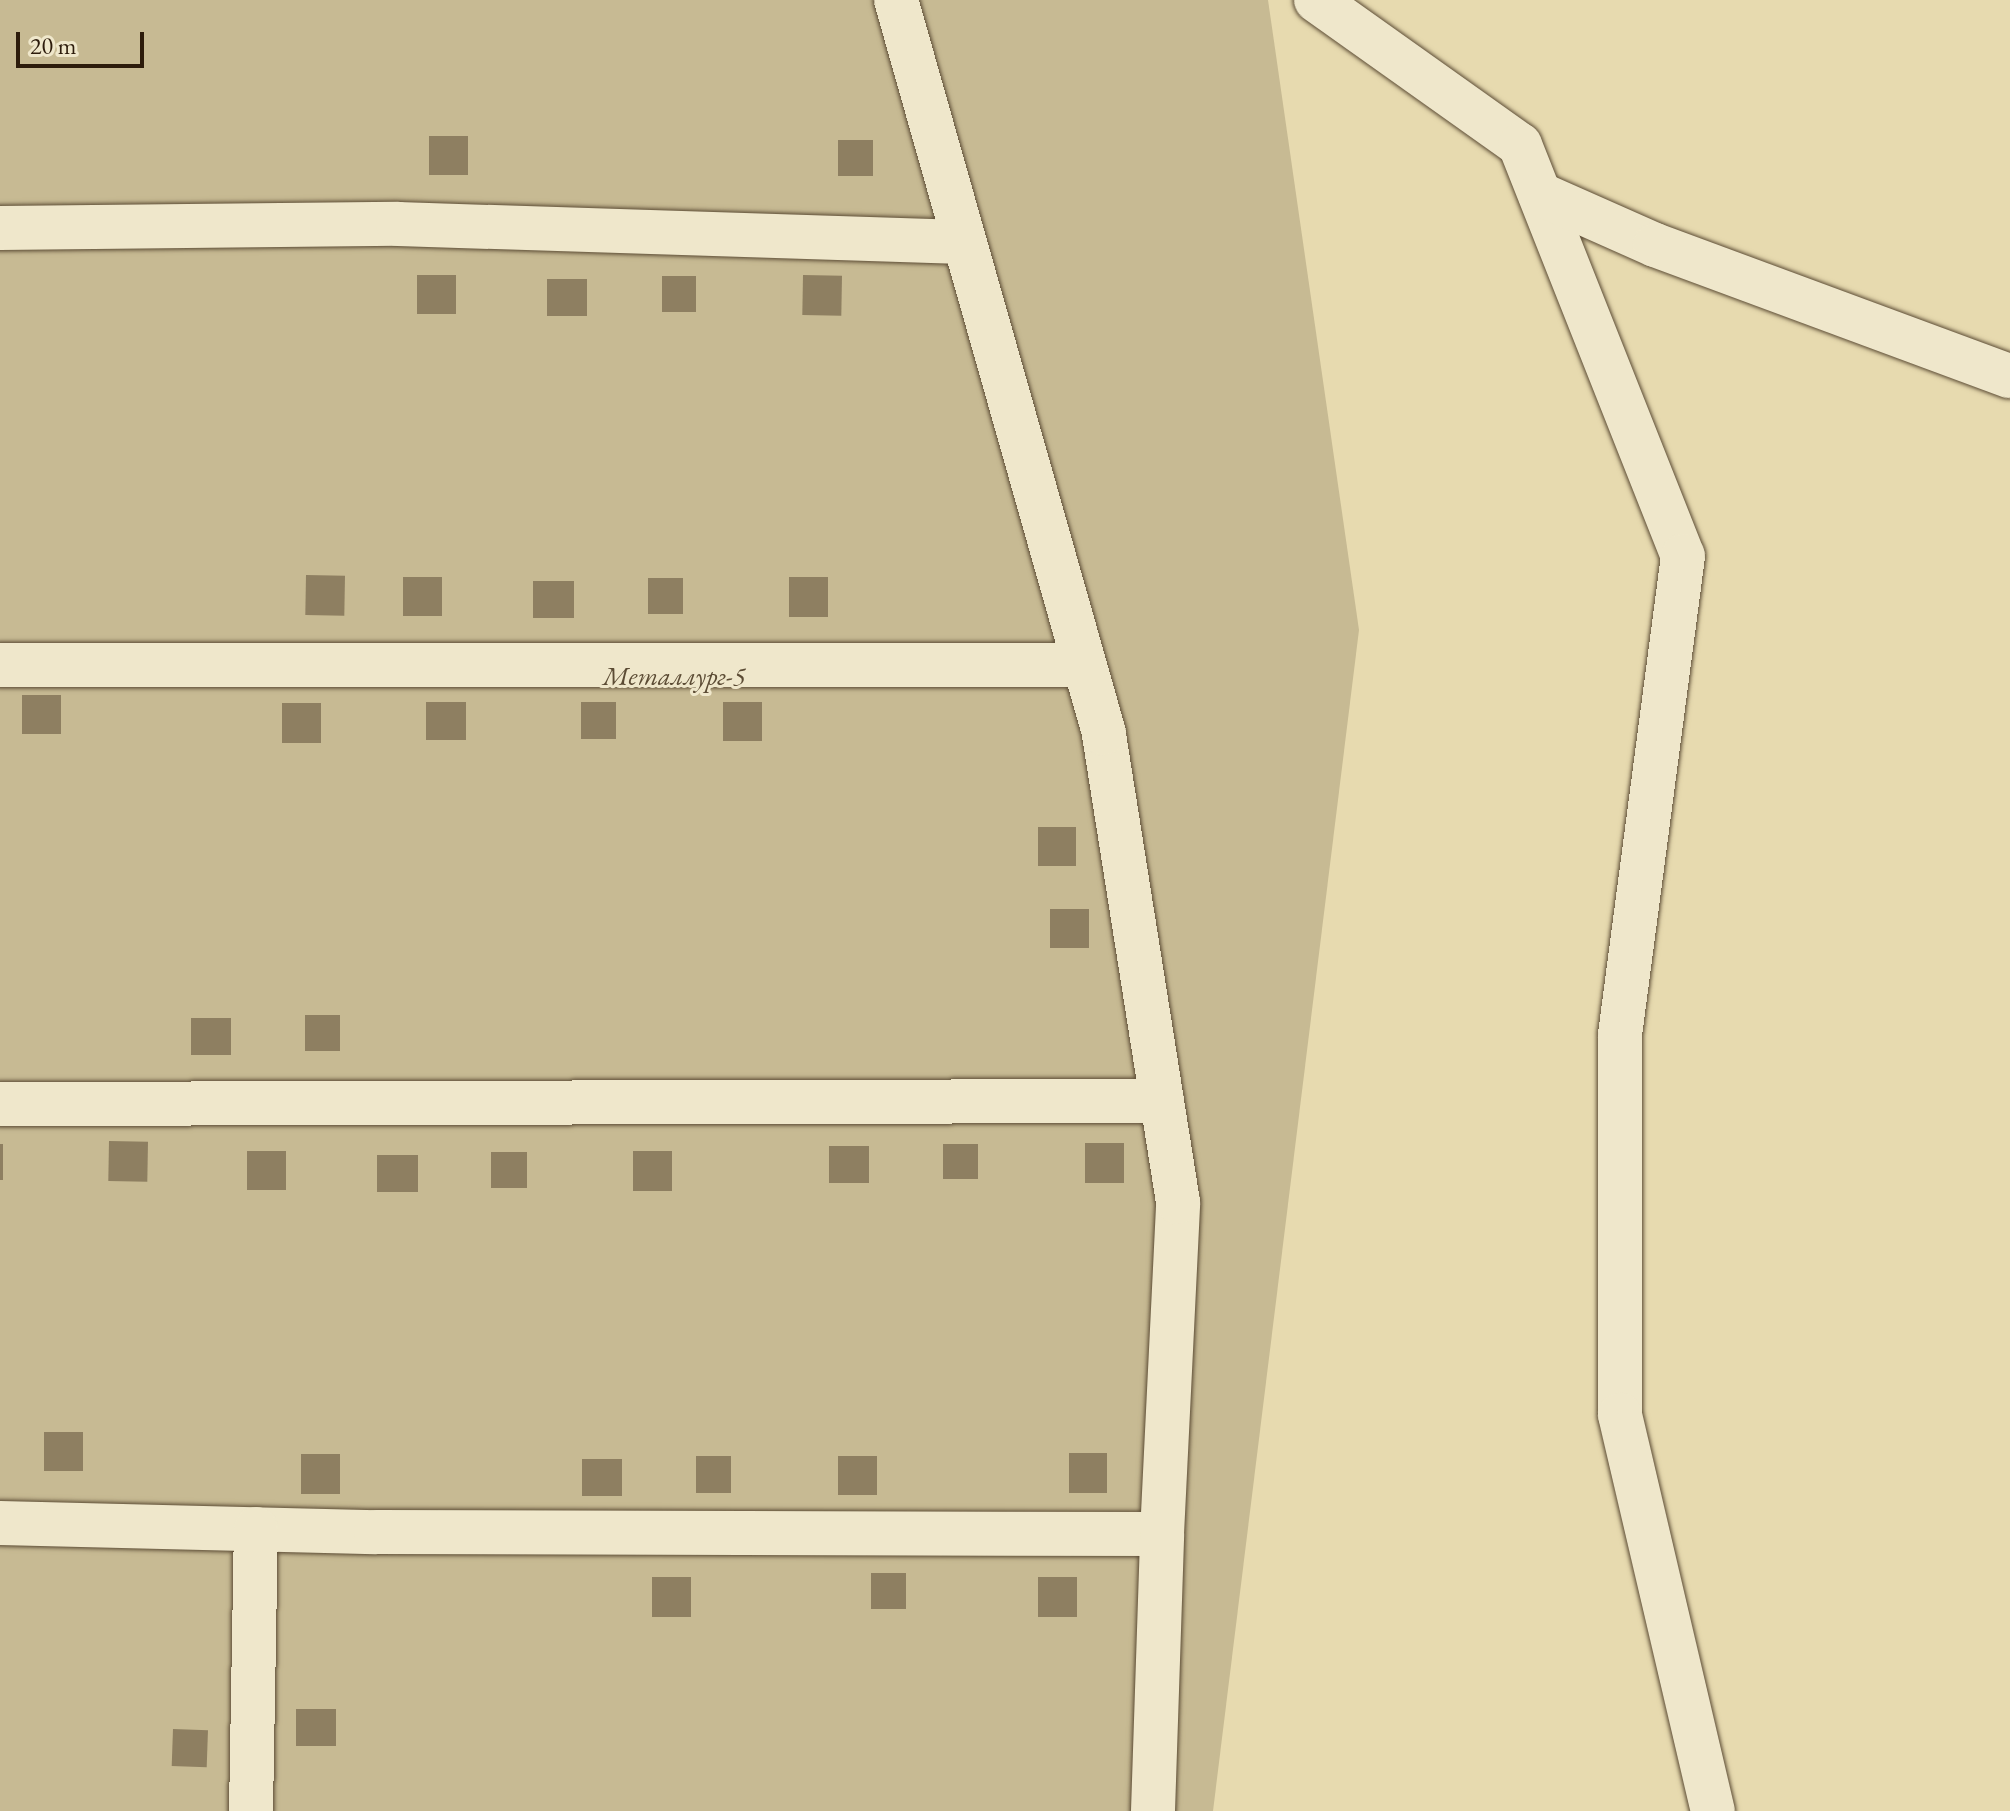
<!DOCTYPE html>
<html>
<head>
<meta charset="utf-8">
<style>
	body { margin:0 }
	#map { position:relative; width:2010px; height:1811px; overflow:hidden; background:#e7daaf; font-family:"EB Garamond",serif }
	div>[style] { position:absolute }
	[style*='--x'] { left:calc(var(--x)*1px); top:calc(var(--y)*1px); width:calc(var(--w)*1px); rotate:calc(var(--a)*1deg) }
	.green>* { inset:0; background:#c7ba93 }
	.building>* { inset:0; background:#8e7f61; transform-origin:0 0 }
	.roads { filter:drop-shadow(0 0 2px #5c4c35) drop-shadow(0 0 2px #5c4c35) }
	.minor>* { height:44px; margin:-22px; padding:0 22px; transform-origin:22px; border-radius:22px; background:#efe7cb }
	span { translate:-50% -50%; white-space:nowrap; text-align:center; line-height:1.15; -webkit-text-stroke:6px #efe7cb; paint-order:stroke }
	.park-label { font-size:26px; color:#5b4b34; font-style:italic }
	.scale { position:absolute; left:16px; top:32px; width:128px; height:36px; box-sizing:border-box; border:4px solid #2d1c0c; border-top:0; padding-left:10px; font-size:24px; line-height:28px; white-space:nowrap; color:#2d1c0c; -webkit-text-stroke:6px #efe7cb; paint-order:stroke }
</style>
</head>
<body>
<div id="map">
	<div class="green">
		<i style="clip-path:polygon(0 0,1268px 0,1359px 630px,1213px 1811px,0 1811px)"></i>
	</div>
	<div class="building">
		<i style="left:429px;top:136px;width:39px;height:39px"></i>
		<i style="left:838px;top:140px;width:35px;height:36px"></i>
		<i style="left:417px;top:275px;width:39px;height:39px"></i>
		<i style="left:803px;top:275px;width:39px;height:40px;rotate:1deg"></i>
		<i style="left:662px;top:276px;width:34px;height:36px"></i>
		<i style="left:547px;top:279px;width:40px;height:37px"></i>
		<i style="left:306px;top:575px;width:39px;height:40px;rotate:1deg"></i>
		<i style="left:403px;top:577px;width:39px;height:39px"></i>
		<i style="left:828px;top:577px;width:40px;height:39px;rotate:90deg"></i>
		<i style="left:648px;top:578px;width:35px;height:36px"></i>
		<i style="left:533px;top:581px;width:41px;height:37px"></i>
		<i style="left:22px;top:695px;width:39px;height:39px"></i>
		<i style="left:426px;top:702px;width:40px;height:38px"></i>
		<i style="left:616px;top:702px;width:37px;height:35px;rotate:90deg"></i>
		<i style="left:723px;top:702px;width:39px;height:39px"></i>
		<i style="left:282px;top:703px;width:39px;height:40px"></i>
		<i style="left:1038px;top:827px;width:38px;height:39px"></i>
		<i style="left:1050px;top:909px;width:39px;height:39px"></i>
		<i style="left:305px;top:1015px;width:35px;height:36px"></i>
		<i style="left:191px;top:1018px;width:40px;height:37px"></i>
		<i style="left:109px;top:1141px;width:39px;height:40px;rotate:1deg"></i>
		<i style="left:1085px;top:1143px;width:39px;height:40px"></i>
		<i style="left:0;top:1144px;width:3px;height:36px"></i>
		<i style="left:943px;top:1144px;width:35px;height:35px"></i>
		<i style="left:869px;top:1146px;width:37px;height:40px;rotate:90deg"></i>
		<i style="left:247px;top:1151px;width:39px;height:39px"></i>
		<i style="left:633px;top:1151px;width:39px;height:40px"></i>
		<i style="left:491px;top:1152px;width:36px;height:36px"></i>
		<i style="left:377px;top:1155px;width:41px;height:37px"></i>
		<i style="left:44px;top:1432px;width:39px;height:39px"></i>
		<i style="left:1069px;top:1453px;width:38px;height:40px"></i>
		<i style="left:301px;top:1454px;width:39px;height:40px"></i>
		<i style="left:731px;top:1456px;width:37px;height:35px;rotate:90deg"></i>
		<i style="left:838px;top:1456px;width:39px;height:39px"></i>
		<i style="left:622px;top:1459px;width:37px;height:40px;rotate:90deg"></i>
		<i style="left:871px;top:1573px;width:35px;height:36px"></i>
		<i style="left:652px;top:1577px;width:39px;height:40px"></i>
		<i style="left:1038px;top:1577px;width:39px;height:40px"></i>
		<i style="left:296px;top:1709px;width:40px;height:37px"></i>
		<i style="left:173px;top:1729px;width:35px;height:37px;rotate:2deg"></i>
	</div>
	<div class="roads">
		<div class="minor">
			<i style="--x:1316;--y:0;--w:250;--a:35.4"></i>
			<i style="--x:1520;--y:145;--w:442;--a:68.4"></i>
			<i style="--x:1683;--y:556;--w:483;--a:97.5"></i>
			<i style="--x:1620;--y:1035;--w:380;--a:90"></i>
			<i style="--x:1620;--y:1415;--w:407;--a:76.8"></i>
			<i style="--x:1540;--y:194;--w:126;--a:23.9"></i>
			<i style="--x:1655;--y:245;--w:378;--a:20.3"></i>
			<i style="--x:0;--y:228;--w:398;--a:-0.6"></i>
			<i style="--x:398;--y:224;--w:565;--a:1.82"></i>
			<i style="--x:0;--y:665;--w:1084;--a:0"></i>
			<i style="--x:0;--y:1104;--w:1162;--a:-0.15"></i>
			<i style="--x:0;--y:1523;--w:376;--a:1.4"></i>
			<i style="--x:376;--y:1532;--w:786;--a:0.15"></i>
			<i style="--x:1162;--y:1534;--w:332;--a:-87.2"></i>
			<i style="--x:1178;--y:1202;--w:475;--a:-99"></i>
			<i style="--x:1104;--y:733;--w:762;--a:-105.84"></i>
			<i style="--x:251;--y:1811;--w:282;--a:-89"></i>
			<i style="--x:1153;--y:1811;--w:277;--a:-88.1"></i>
		</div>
	</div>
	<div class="park-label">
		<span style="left:674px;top:677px">Металлург-5</span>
	</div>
	<div class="scale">20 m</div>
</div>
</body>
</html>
